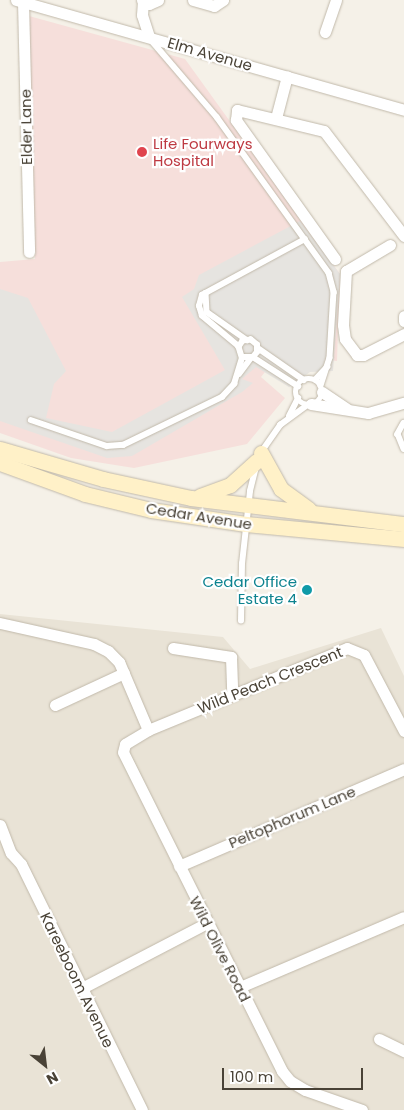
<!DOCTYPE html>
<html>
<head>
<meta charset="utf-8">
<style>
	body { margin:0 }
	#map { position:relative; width:404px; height:1110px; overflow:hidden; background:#f5f1e8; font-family:Poppins,sans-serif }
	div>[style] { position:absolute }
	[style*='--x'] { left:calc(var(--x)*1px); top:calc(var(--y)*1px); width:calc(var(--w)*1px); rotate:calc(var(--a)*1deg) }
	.residential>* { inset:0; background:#e9e3d6 }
	.medical>* { inset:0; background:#f6dfdb }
	.parking>* { inset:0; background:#e6e4e0 }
	.roads { filter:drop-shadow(0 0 1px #c1b9aa) drop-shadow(0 0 1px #c1b9aa) }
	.service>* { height:5.5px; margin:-2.75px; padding:0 2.75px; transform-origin:2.75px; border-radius:2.75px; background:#fff }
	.service>.ring { margin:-2.75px; padding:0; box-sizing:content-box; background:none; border:5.5px solid #fff; border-radius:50% }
	.minor>* { height:11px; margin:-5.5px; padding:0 5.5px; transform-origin:5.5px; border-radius:5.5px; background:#fff }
	.secondary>* { height:15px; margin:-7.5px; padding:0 7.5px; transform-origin:7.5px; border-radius:7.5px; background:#fff1c8 }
	.dots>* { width:14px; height:14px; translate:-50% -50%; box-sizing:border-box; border:2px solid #fff; border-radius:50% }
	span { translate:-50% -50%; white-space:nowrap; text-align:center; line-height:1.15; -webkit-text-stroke:4.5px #fff; paint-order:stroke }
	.street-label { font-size:15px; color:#494236 }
	.health-label { font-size:15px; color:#be3a42 }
	.left { translate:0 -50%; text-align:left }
	.culture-label { font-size:15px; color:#0d838f }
	.right { translate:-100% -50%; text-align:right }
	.north { position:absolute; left:20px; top:1040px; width:50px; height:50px; -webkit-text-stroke:4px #fff; paint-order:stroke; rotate:151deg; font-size:14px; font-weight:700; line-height:20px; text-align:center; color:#494236 }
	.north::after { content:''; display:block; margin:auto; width:18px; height:22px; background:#494236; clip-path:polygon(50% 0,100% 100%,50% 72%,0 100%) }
	.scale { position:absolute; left:222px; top:1068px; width:141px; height:22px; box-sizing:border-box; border:2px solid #494236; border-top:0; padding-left:6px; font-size:15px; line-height:18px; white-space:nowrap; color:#494236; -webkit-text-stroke:4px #fff; paint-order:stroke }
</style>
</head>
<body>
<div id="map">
	<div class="residential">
		<i style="clip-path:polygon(0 614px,223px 637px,250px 669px,381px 628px,404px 676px,404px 1110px,0 1110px)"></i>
	</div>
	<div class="medical">
		<i style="clip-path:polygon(29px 16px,185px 59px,340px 274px,337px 361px,279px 354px,261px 377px,285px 398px,247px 444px,134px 468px,71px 458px,0 433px,0 262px,35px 259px)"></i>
	</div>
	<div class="parking">
		<i style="clip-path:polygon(300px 221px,340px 274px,333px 371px,310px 372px,289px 387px,256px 367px,242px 379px,253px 383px,242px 392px,132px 456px,107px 458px,0 421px,0 289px,28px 298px,66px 371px,54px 384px,46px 418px,112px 432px,225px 370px,182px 297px,194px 289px,199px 275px)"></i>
	</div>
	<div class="roads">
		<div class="service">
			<i style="--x:152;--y:41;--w:100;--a:49.5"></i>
			<i style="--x:217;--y:117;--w:192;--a:54.3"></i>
			<i style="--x:329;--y:273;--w:20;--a:75"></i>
			<i style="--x:334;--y:292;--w:66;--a:93.5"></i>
			<i style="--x:330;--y:358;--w:29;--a:108"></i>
			<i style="--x:206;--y:293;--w:19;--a:87"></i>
			<i style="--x:207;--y:312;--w:49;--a:35"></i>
			<i style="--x:239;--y:347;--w:48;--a:-140"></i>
			<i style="--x:202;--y:316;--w:10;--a:-107"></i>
			<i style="--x:199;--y:306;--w:11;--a:-75"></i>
			<i style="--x:202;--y:295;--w:117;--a:-28.5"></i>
			<i style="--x:258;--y:348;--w:56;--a:34.8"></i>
			<i style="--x:253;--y:357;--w:6;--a:-51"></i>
			<i style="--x:257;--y:352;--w:7;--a:-90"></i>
			<i style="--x:257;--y:345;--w:8;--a:-140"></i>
			<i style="--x:251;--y:340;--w:8;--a:173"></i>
			<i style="--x:243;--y:341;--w:7;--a:124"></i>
			<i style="--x:239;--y:347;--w:10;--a:73"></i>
			<i style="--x:242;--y:357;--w:11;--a:0"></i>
			<i style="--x:253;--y:357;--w:54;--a:32.8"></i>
			<i style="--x:239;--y:374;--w:20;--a:-53"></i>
			<i class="ring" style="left:296px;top:379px;width:20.5px;height:20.5px"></i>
			<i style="--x:315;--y:380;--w:18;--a:-47"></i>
			<i style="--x:289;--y:416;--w:20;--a:-63"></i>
			<i style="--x:31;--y:420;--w:80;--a:18.9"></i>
			<i style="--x:107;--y:446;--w:16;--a:-4"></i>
			<i style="--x:123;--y:445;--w:110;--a:-25.9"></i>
			<i style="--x:222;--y:397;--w:18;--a:-47"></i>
			<i style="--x:234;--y:384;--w:28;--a:-73"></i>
			<i style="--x:404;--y:423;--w:13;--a:119"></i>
			<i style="--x:398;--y:434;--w:16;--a:68"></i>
			<i style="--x:262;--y:451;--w:32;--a:-55"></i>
			<i style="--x:280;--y:425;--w:34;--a:-36"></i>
			<i style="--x:241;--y:621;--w:57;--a:-89"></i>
			<i style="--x:242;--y:564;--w:73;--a:-83.7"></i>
			<i style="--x:250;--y:491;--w:25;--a:-76"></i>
		</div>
		<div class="minor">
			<i style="--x:16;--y:0;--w:403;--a:15.8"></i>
			<i style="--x:142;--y:0;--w:8;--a:30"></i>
			<i style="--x:149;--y:4;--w:10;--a:-24"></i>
			<i style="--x:193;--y:0;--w:22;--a:16"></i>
			<i style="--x:214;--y:6;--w:11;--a:-34"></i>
			<i style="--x:143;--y:1;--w:14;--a:94"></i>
			<i style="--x:142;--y:15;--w:23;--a:72"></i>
			<i style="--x:23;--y:2;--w:250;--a:88.6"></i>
			<i style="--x:325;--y:32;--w:34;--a:-71"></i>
			<i style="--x:276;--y:118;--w:43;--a:-75.3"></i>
			<i style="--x:390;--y:245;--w:51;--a:149.4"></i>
			<i style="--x:346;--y:271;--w:54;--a:93.2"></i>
			<i style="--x:343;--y:325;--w:14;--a:82"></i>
			<i style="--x:345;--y:339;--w:20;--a:53"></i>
			<i style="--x:357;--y:355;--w:6;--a:0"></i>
			<i style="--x:363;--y:355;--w:46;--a:-27.1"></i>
			<i style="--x:335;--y:259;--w:171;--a:-125.5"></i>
			<i style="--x:236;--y:120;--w:10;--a:-84"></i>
			<i style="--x:237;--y:110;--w:89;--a:13.6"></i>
			<i style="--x:324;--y:131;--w:132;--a:52.7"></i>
			<i style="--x:404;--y:316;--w:5;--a:90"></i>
			<i style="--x:322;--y:392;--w:30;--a:34"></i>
			<i style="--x:311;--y:404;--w:58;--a:9"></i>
			<i style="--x:368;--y:413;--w:37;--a:-16"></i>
			<i style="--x:0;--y:623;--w:96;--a:12.6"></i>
			<i style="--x:94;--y:644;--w:16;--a:27"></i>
			<i style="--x:108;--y:651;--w:16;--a:45"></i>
			<i style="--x:119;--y:662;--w:74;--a:66.9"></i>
			<i style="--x:173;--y:648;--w:59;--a:8.8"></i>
			<i style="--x:231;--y:657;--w:38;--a:88"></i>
			<i style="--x:55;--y:705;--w:76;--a:-24.9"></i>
			<i style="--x:0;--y:825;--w:30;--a:69"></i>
			<i style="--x:11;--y:853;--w:15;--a:48"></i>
			<i style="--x:21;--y:864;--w:274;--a:63.8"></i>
			<i style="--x:179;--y:866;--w:245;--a:-23.3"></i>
			<i style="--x:240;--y:987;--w:178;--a:-23.1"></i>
			<i style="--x:82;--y:988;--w:141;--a:-27.5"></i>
			<i style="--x:379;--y:1039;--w:28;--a:26"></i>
			<i style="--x:362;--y:1110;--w:60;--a:-160.7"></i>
			<i style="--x:305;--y:1090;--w:17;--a:-149"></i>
			<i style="--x:290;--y:1081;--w:13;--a:-129"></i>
			<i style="--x:282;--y:1071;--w:356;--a:-116.5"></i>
			<i style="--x:123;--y:752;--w:8;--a:-76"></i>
			<i style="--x:125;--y:744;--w:27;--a:-31"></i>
			<i style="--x:148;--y:730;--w:215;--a:-22.4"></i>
			<i style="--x:347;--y:648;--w:18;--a:22"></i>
			<i style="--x:364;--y:655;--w:86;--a:62.2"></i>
		</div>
		<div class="secondary">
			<i style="--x:0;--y:449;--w:107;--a:16.2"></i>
			<i style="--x:103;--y:479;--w:90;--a:12.2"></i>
			<i style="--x:191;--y:498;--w:215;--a:7"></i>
			<i style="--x:261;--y:453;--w:41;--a:60.9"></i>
			<i style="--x:281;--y:489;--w:34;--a:36"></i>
			<i style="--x:0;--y:463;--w:90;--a:20"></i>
			<i style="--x:85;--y:494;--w:68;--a:13.6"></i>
			<i style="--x:151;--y:510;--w:96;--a:8.4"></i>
			<i style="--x:246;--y:524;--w:159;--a:5.4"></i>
			<i style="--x:200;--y:496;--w:32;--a:-20"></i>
			<i style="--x:230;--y:485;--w:36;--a:-42"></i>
		</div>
	</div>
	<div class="dots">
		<i style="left:142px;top:152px;background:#e0444e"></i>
		<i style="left:307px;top:590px;background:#0f9aa8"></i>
	</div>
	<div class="street-label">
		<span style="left:210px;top:54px;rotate:16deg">Elm Avenue</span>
		<span style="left:26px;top:127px;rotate:-91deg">Elder Lane</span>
		<span style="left:199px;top:516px;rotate:9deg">Cedar Avenue</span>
		<span style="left:270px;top:680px;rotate:-22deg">Wild Peach Crescent</span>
		<span style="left:292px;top:817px;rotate:-23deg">Peltophorum Lane</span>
		<span style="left:220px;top:949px;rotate:63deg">Wild Olive Road</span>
		<span style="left:77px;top:980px;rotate:64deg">Kareeboom Avenue</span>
	</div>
	<div class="health-label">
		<span class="left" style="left:153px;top:152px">Life Fourways<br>Hospital</span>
	</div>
	<div class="culture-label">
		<span class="right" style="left:297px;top:590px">Cedar Office<br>Estate 4</span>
	</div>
	<div class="north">N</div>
	<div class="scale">100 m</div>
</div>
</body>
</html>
